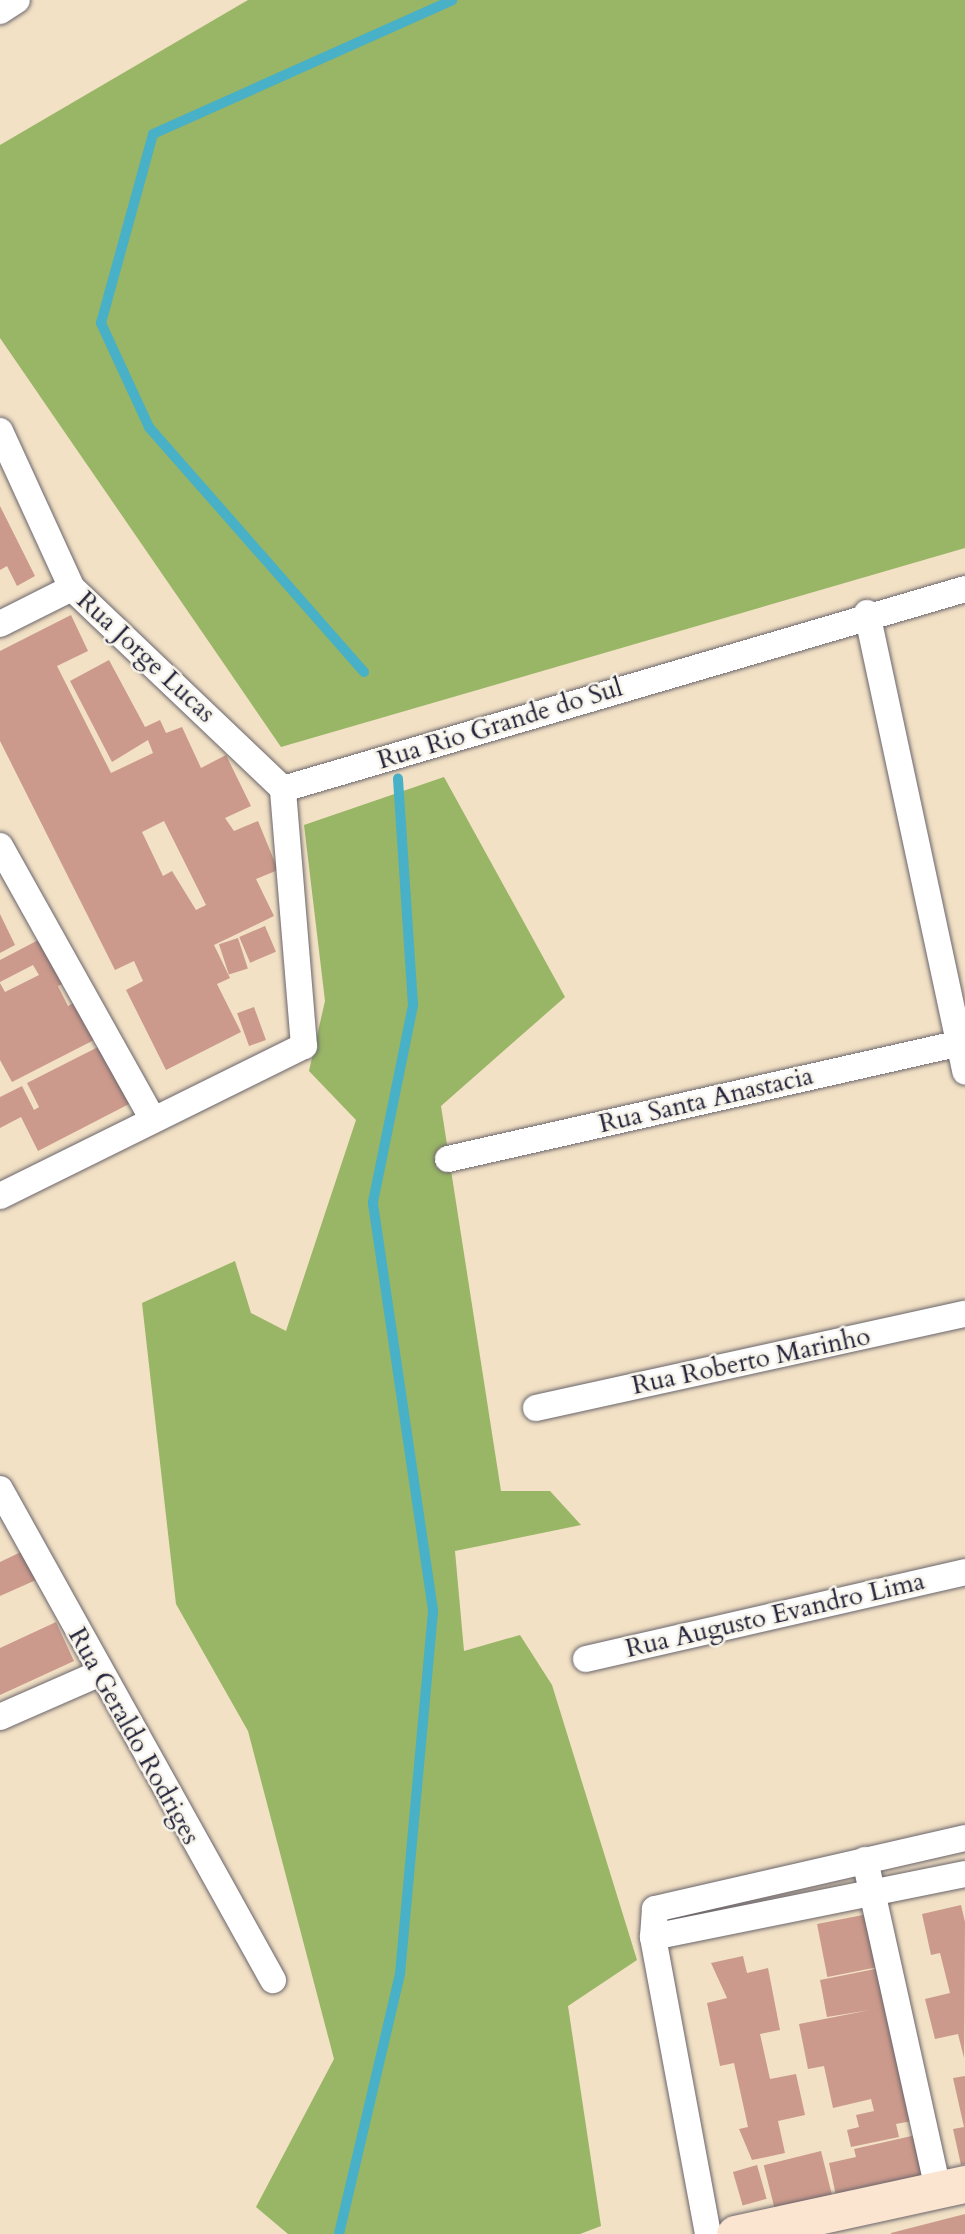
<!DOCTYPE html>
<html>
<head>
<meta charset="utf-8">
<style>
	body { margin:0 }
	#map { position:relative; width:965px; height:2234px; overflow:hidden; background:#f2e1c5; font-family:Cardo,serif }
	div>[style] { position:absolute }
	[style*='--x'] { left:calc(var(--x)*1px); top:calc(var(--y)*1px); width:calc(var(--w)*1px); rotate:calc(var(--a)*1deg) }
	.forest>* { inset:0; background:#99b566 }
	.stream>* { height:10px; margin:-5px; padding:0 5px; transform-origin:5px; border-radius:5px; background:#48b0c7 }
	.building>* { inset:0; background:#cb9a8c; transform-origin:0 0 }
	.roads { filter:drop-shadow(0 0 2px #6b656b) drop-shadow(0 0 2px #6b656b) }
	.street>* { height:26px; margin:-13px; padding:0 13px; transform-origin:13px; border-radius:13px; background:#fff }
	.secondary>* { height:37px; margin:-18.5px; padding:0 18.5px; transform-origin:18.5px; border-radius:18.5px; background:#fce5d0 }
	span { translate:-50% -50%; white-space:nowrap; text-align:center; line-height:1.15; -webkit-text-stroke:5px #f7f3e8; paint-order:stroke }
	.street-label { font-size:26px; color:#22223b }
</style>
</head>
<body>
<div id="map">
	<div class="forest">
		<i style="clip-path:polygon(248px 0,965px 0,965px 548px,281px 747px,0 338px,0 145px)"></i>
		<i style="clip-path:polygon(444px 777px,565px 997px,441px 1106px,501px 1491px,550px 1491px,581px 1525px,455px 1551px,464px 1651px,520px 1635px,552px 1685px,637px 1960px,568px 2006px,601px 2226px,580px 2234px,288px 2234px,256px 2207px,334px 2059px,248px 1731px,176px 1604px,142px 1303px,235px 1261px,251px 1313px,286px 1331px,356px 1120px,309px 1071px,325px 1001px,304px 825px)"></i>
	</div>
	<div class="stream">
		<i style="--x:364;--y:672;--w:326;--a:-131.3"></i>
		<i style="--x:149;--y:427;--w:115;--a:-114.8"></i>
		<i style="--x:101;--y:323;--w:196;--a:-74.6"></i>
		<i style="--x:153;--y:134;--w:328;--a:-24.1"></i>
		<i style="--x:339;--y:2234;--w:267;--a:-76.8"></i>
		<i style="--x:400;--y:1974;--w:365;--a:-84.8"></i>
		<i style="--x:433;--y:1610;--w:412;--a:-98.4"></i>
		<i style="--x:373;--y:1202;--w:201;--a:-78.5"></i>
		<i style="--x:413;--y:1005;--w:227;--a:-93.8"></i>
	</div>
	<div class="building">
		<i style="clip-path:polygon(0 506px,35px 576px,17px 586px,7px 566px,0 570px)"></i>
		<i style="clip-path:polygon(evenodd,71px 615px,88px 651px,57px 666px,111px 773px,153px 753px,148px 740px,112px 762px,70px 681px,109px 660px,145px 727px,160px 720px,166px 733px,182px 727px,201px 768px,226px 755px,251px 806px,225px 818px,234px 831px,258px 821px,278px 870px,256px 879px,274px 916px,214px 945px,230px 978px,217px 984px,241px 1032px,166px 1070px,126px 990px,143px 981px,134px 961px,115px 970px,0 741px,0 651px,71px 615px,164px 821px,206px 905px,196px 910px,172px 871px,163px 876px,142px 832px,164px 821px)"></i>
		<i style="clip-path:polygon(0 914px,15px 945px,0 953px)"></i>
		<i style="left:265px;top:926px;width:28px;height:28px;rotate:67deg"></i>
		<i style="clip-path:polygon(48px 935px,71px 980px,58px 986px,68px 1006px,77px 1001px,96px 1039px,12px 1082px,0 1060px,0 983px,5px 992px,39px 975px,33px 965px,0 982px,0 960px)"></i>
		<i style="left:238px;top:938px;width:32px;height:20px;rotate:72deg"></i>
		<i style="left:254px;top:1007px;width:35px;height:18px;rotate:70deg"></i>
		<i style="clip-path:polygon(102px 1045px,131px 1103px,38px 1151px,21px 1117px,0 1128px,0 1097px,22px 1086px,34px 1110px,39px 1107px,27px 1083px)"></i>
		<i style="clip-path:polygon(23px 1551px,36px 1580px,0 1596px,0 1562px)"></i>
		<i style="clip-path:polygon(56px 1622px,74px 1661px,0 1695px,0 1648px)"></i>
		<i style="clip-path:polygon(961px 1905px,965px 1922px,964px 2058px,958px 2034px,935px 2039px,925px 1999px,950px 1993px,940px 1953px,931px 1955px,922px 1914px)"></i>
		<i style="left:873px;top:1913px;width:54px;height:57px;rotate:79deg"></i>
		<i style="clip-path:polygon(743px 1956px,747px 1973px,768px 1968px,780px 2030px,760px 2034px,770px 2079px,796px 2074px,805px 2115px,778px 2121px,785px 2153px,752px 2160px,739px 2129px,748px 2127px,734px 2063px,720px 2066px,707px 2003px,727px 1998px,711px 1963px)"></i>
		<i style="clip-path:polygon(880px 1968px,917px 2120px,896px 2124px,899px 2137px,851px 2147px,847px 2130px,859px 2127px,856px 2115px,874px 2111px,871px 2099px,833px 2108px,824px 2066px,808px 2069px,799px 2024px,870px 2010px,827px 2017px,820px 1980px)"></i>
		<i style="clip-path:polygon(965px 2076px,965px 2164px,961px 2165px,953px 2129px,964px 2127px,953px 2078px)"></i>
		<i style="clip-path:polygon(916px 2135px,927px 2181px,838px 2205px,829px 2163px,856px 2157px,854px 2149px)"></i>
		<i style="left:821px;top:2151px;width:49px;height:59px;rotate:76deg"></i>
		<i style="left:757px;top:2165px;width:35px;height:25px;rotate:74deg"></i>
		<i style="clip-path:polygon(965px 2214px,965px 2234px,891px 2234px,891px 2233px)"></i>
	</div>
	<div class="roads">
		<div class="street">
			<i style="--x:0;--y:11;--w:20;--a:-33"></i>
			<i style="--x:0;--y:431;--w:173;--a:65.4"></i>
			<i style="--x:72;--y:588;--w:291;--a:43.6"></i>
			<i style="--x:867;--y:613;--w:469;--a:77.9"></i>
			<i style="--x:0;--y:624;--w:80;--a:-26.6"></i>
			<i style="--x:283;--y:789;--w:711;--a:-16.34"></i>
			<i style="--x:0;--y:846;--w:312;--a:60.8"></i>
			<i style="--x:448;--y:1159;--w:530;--a:-12.75"></i>
			<i style="--x:0;--y:1196;--w:339;--a:-26.3"></i>
			<i style="--x:304;--y:1046;--w:258;--a:-94.7"></i>
			<i style="--x:536;--y:1408;--w:439;--a:-12.4"></i>
			<i style="--x:0;--y:1489;--w:562;--a:60.93"></i>
			<i style="--x:586;--y:1659;--w:389;--a:-12.9"></i>
			<i style="--x:0;--y:1717;--w:107;--a:-23.7"></i>
			<i style="--x:865;--y:1860;--w:338;--a:77.5"></i>
			<i style="--x:653;--y:1937;--w:318;--a:-11.4"></i>
			<i style="--x:708;--y:2234;--w:302;--a:-100.5"></i>
			<i style="--x:653;--y:1937;--w:28;--a:-86"></i>
			<i style="--x:655;--y:1909;--w:318;--a:-12.9"></i>
		</div>
		<div class="secondary">
			<i style="--x:735;--y:2234;--w:235;--a:-12.3"></i>
		</div>
	</div>
	<div class="street-label">
		<span style="left:146px;top:657px;rotate:43deg">Rua Jorge Lucas</span>
		<span style="left:500px;top:724px;rotate:-17deg">Rua Rio Grande do Sul</span>
		<span style="left:706px;top:1100px;rotate:-13deg">Rua Santa Anastacia</span>
		<span style="left:751px;top:1361px;rotate:-12deg">Rua Roberto Marinho</span>
		<span style="left:775px;top:1615px;rotate:-13deg">Rua Augusto Evandro Lima</span>
		<span style="left:134px;top:1736px;rotate:61deg">Rua Geraldo Rodriges</span>
	</div>
</div>
</body>
</html>
